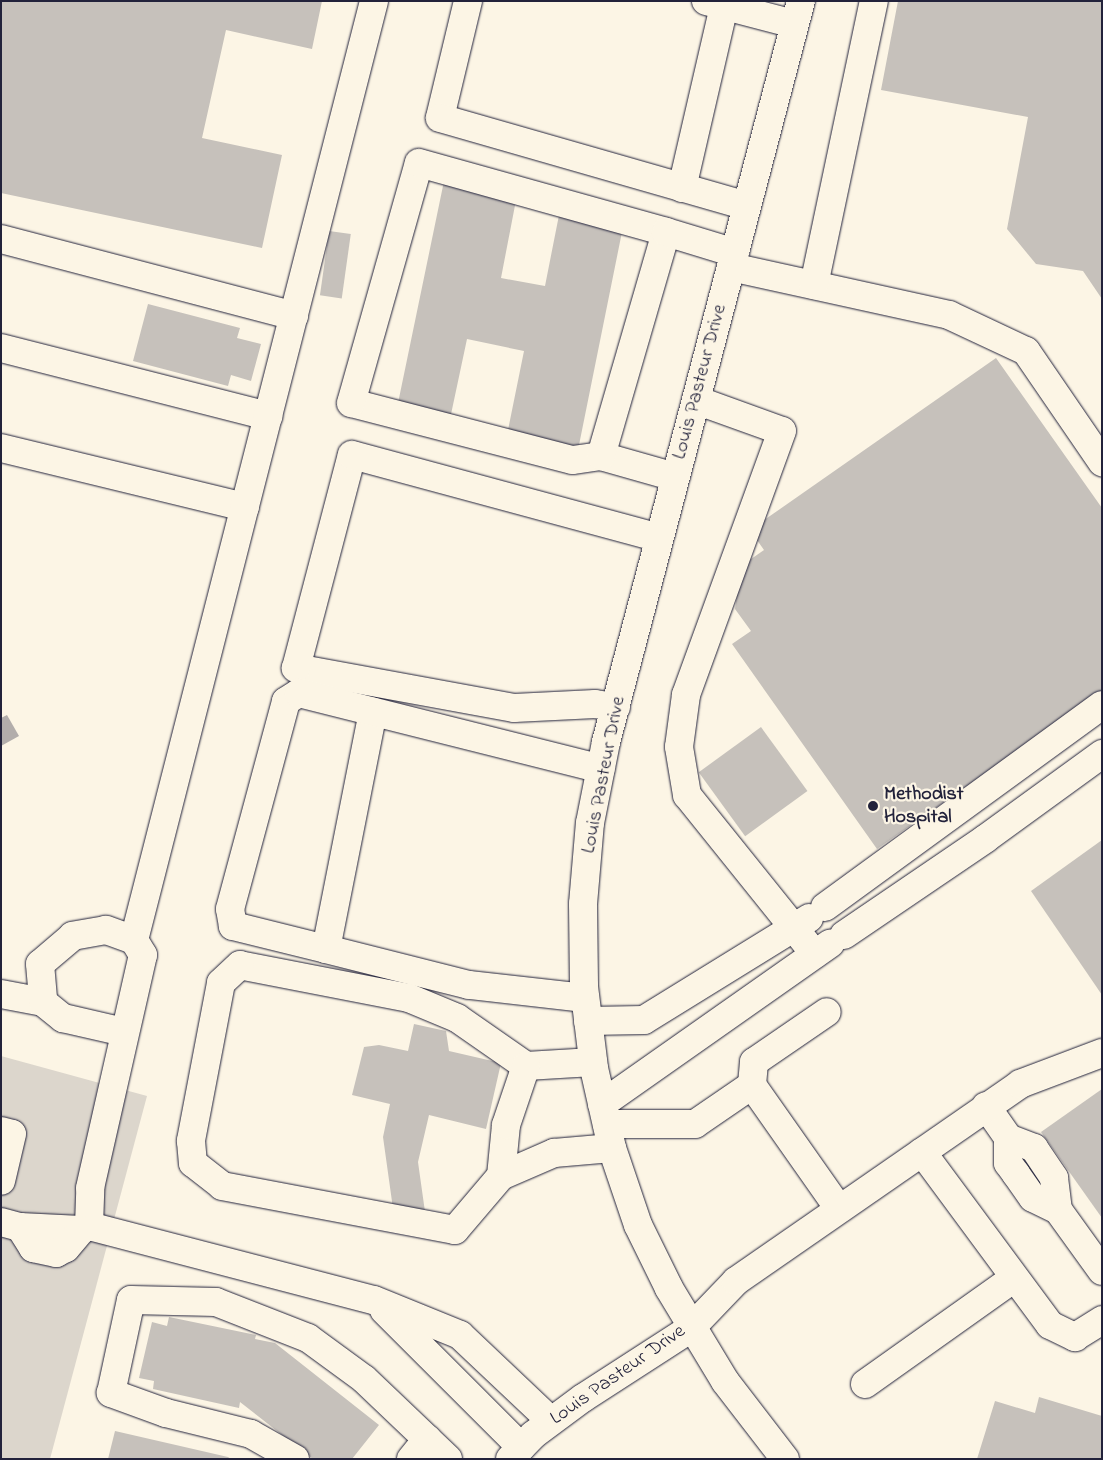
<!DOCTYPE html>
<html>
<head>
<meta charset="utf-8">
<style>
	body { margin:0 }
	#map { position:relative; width:1103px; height:1460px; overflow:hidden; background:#fcf5e5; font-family:"Indie Flower",sans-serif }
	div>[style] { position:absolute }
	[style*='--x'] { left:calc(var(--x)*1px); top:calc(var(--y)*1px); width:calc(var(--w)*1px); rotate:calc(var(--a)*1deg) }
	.green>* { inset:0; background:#dcd6cc }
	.water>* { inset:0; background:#b2adab }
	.building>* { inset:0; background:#c6c1bb; transform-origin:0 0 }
	.roads { filter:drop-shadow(0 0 1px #22223b) drop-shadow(0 0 1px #22223b) }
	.minor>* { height:28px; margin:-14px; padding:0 14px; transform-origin:14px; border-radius:14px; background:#fcf5e5 }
	.dots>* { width:14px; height:14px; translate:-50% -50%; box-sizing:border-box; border:2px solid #fcf5e5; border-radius:50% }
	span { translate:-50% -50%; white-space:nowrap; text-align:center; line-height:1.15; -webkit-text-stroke:4.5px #fcf5e5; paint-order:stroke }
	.street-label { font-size:20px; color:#22223b }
	.poi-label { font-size:20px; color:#22223b; font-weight:700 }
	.left { translate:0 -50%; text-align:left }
	.frame { position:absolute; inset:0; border:2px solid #22223b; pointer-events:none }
</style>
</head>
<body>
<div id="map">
	<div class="green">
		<i style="clip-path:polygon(1px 1056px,147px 1096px,50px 1459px,1px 1459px)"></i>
	</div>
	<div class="water">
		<i style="clip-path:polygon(7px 715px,19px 736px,1px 746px,1px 718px)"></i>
	</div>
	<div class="building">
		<i style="clip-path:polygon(1px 1px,322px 1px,312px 49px,226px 30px,202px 138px,282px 155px,262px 248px,1px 193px)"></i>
		<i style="clip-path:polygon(898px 1px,1102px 1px,1102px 299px,1083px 271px,1036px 264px,1007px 229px,1028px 117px,881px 90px)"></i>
		<i style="clip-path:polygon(444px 181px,517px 195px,501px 278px,545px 286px,560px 210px,624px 222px,578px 450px,507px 435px,524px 351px,467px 339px,450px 419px,397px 408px)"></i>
		<i style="left:329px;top:231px;width:22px;height:65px;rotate:8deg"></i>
		<i style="clip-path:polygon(148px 304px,240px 328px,237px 338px,261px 344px,251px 381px,231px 375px,228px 386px,133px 361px)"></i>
		<i style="clip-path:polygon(996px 358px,1102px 508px,1102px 691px,877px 849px,732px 644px,751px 631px,735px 609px,741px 566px,764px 550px,750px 530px)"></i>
		<i style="left:761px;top:727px;width:79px;height:77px;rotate:54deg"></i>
		<i style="clip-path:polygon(1102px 840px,1102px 995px,1031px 891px)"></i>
		<i style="clip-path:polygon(414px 1024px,446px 1031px,449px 1051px,501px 1063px,486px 1129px,429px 1115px,418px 1162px,426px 1219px,395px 1223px,383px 1137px,390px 1104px,352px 1095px,364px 1047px,379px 1045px,408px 1051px)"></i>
		<i style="clip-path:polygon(1102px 1089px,1102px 1218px,1041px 1132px)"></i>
		<i style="clip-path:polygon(169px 1317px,256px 1335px,255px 1339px,275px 1343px,379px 1425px,352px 1459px,313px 1459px,240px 1402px,239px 1408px,153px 1389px,154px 1381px,139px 1378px,152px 1322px,167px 1326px)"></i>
		<i style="clip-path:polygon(1039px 1397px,1102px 1416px,1102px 1459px,977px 1459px,995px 1401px,1035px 1413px)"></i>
		<i style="clip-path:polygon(115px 1431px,228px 1457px,231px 1459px,108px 1459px)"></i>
	</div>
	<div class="roads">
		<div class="minor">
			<i style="--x:468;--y:1;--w:120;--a:103.5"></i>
			<i style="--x:440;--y:118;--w:319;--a:16"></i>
			<i style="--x:706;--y:1;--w:91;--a:14.6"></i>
			<i style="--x:682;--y:188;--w:187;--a:-77"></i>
			<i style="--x:1;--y:239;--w:303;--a:14.7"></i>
			<i style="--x:731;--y:267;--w:223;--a:12.4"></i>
			<i style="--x:949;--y:315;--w:85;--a:25.1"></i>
			<i style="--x:1026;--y:351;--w:135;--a:55.6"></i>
			<i style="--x:814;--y:285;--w:290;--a:-78.1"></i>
			<i style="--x:1;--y:348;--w:276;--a:14.3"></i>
			<i style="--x:696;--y:400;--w:91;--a:19.8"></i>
			<i style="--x:782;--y:431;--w:281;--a:110"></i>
			<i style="--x:686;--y:695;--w:52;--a:97.7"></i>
			<i style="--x:679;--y:747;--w:49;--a:80.5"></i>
			<i style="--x:687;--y:795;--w:204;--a:51.2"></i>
			<i style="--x:1;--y:448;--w:251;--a:13.6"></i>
			<i style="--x:601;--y:456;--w:29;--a:172"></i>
			<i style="--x:572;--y:460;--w:228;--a:-165.5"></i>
			<i style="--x:351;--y:403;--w:249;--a:-74.2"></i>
			<i style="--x:419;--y:163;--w:256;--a:15.6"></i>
			<i style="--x:675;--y:477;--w:77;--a:-164.2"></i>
			<i style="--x:601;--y:456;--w:233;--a:-73.8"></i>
			<i style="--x:666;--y:232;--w:72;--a:16.9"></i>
			<i style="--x:616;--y:707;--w:21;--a:-172"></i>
			<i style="--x:595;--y:704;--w:81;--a:177.2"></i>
			<i style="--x:514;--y:708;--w:222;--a:-169.6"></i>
			<i style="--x:296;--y:668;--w:220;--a:-75.3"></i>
			<i style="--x:352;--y:455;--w:318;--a:15.1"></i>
			<i style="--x:825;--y:907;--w:343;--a:-36.1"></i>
			<i style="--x:844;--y:935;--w:171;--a:-34.2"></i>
			<i style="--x:985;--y:839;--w:145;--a:-36"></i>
			<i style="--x:134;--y:940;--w:969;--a:-75.66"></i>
			<i style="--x:326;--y:949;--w:242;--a:-78.8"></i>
			<i style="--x:1;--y:994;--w:43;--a:10.8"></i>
			<i style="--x:585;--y:998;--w:117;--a:-173.6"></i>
			<i style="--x:469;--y:985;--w:147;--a:-165.9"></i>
			<i style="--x:326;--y:949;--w:96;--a:-166.1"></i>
			<i style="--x:233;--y:926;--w:17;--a:-100"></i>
			<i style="--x:230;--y:909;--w:215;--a:-74.9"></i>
			<i style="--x:286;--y:701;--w:15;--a:-32"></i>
			<i style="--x:299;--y:693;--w:311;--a:14.1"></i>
			<i style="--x:588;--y:1021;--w:56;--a:-1"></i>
			<i style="--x:644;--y:1020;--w:194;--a:-31.7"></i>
			<i style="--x:593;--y:1062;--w:67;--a:176.6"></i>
			<i style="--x:526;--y:1066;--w:84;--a:-145.2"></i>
			<i style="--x:457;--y:1018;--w:52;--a:-157.4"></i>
			<i style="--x:409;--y:998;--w:172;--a:-169"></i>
			<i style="--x:240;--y:965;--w:26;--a:137"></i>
			<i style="--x:221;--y:983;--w:161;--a:100.8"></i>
			<i style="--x:191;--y:1141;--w:22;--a:85"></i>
			<i style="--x:193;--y:1163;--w:37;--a:38"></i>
			<i style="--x:222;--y:1186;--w:237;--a:10.7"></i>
			<i style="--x:455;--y:1230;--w:71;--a:-49.6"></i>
			<i style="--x:501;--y:1176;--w:58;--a:-23.5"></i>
			<i style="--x:554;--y:1153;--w:58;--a:-4.9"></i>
			<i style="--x:752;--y:1085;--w:23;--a:-85"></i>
			<i style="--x:754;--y:1062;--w:88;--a:-34.4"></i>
			<i style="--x:602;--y:1104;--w:279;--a:-35.1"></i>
			<i style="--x:986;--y:1106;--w:39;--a:55"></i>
			<i style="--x:1008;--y:1138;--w:25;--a:90"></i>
			<i style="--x:1008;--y:1163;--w:14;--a:54"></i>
			<i style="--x:1016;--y:1174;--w:29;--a:55"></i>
			<i style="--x:1033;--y:1198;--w:28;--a:26"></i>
			<i style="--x:1058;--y:1210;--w:75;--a:54.2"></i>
			<i style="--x:607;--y:1124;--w:88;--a:0"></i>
			<i style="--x:695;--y:1124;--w:69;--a:-34.4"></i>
			<i style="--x:752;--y:1085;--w:151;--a:54.9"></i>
			<i style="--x:1;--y:1131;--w:11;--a:15"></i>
			<i style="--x:12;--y:1134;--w:48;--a:103.2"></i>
			<i style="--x:1008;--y:1138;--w:28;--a:21"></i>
			<i style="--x:1034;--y:1148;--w:36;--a:56"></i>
			<i style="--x:1054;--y:1178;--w:32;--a:83"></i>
			<i style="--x:922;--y:1152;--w:215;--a:53.5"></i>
			<i style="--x:1050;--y:1325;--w:28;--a:26"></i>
			<i style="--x:1075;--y:1337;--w:32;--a:-32"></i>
			<i style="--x:501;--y:1176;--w:51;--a:-84.4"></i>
			<i style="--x:506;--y:1125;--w:62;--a:-71.3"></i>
			<i style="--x:1;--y:1222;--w:20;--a:15"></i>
			<i style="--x:20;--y:1227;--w:61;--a:2.8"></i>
			<i style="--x:81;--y:1230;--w:9;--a:-27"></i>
			<i style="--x:89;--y:1226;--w:294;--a:14.6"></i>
			<i style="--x:374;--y:1300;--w:93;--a:22.1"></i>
			<i style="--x:460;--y:1335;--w:125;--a:43.4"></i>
			<i style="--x:89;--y:1226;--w:38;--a:-88"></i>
			<i style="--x:90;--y:1188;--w:239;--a:-77.2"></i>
			<i style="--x:143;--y:955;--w:17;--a:-121"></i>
			<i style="--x:134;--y:940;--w:30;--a:-160"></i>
			<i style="--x:106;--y:930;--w:34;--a:170"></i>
			<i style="--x:73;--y:936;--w:43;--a:139.7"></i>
			<i style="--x:40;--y:964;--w:38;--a:85"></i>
			<i style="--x:43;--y:1002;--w:26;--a:39"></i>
			<i style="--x:63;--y:1018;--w:63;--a:12.9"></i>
			<i style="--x:20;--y:1227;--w:25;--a:58"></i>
			<i style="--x:33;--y:1248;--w:24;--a:12"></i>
			<i style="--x:56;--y:1253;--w:11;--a:-27"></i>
			<i style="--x:66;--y:1248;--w:23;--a:-50"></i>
			<i style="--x:384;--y:1310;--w:194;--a:45"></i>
			<i style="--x:865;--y:1384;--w:183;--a:-35.4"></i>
			<i style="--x:295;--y:1459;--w:51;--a:-150.4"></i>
			<i style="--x:251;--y:1434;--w:88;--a:-166.1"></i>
			<i style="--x:166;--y:1413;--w:59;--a:-160"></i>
			<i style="--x:111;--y:1393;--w:95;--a:-77.9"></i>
			<i style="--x:131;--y:1300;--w:85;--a:1.3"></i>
			<i style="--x:216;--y:1302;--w:99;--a:21.4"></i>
			<i style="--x:308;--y:1338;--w:69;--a:36.2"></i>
			<i style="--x:364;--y:1379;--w:116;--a:43.6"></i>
			<i style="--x:411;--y:1459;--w:26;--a:-51"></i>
			<i style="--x:510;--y:1459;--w:33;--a:-46"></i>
			<i style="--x:533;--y:1435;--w:62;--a:-36.5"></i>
			<i style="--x:583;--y:1398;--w:129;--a:-32.9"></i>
			<i style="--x:691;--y:1328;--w:65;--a:-46.2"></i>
			<i style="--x:736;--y:1281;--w:346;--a:-34.7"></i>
			<i style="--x:1020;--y:1084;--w:88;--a:-20.7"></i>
			<i style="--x:785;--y:1459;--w:98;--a:-127.6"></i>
			<i style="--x:725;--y:1381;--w:109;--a:-121.1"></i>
			<i style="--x:669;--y:1288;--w:70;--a:-116.2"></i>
			<i style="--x:638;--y:1225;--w:81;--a:-108.7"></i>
			<i style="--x:612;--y:1148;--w:82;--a:-102.7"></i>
			<i style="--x:594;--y:1068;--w:83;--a:-97"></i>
			<i style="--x:584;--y:986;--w:82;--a:-90.7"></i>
			<i style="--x:583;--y:904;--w:81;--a:-85.1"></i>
			<i style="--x:590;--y:823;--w:83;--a:-78.8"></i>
			<i style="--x:606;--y:742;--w:766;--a:-75.26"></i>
		</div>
	</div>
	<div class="dots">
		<i style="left:873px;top:806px;background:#22223b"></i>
	</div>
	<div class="street-label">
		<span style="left:700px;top:382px;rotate:-75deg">Louis Pasteur Drive</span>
		<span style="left:604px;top:775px;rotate:-79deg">Louis Pasteur Drive</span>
		<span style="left:618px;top:1375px;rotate:-35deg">Louis Pasteur Drive</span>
	</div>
	<div class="poi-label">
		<span class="left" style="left:884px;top:806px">Methodist<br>Hospital</span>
	</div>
	<div class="frame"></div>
</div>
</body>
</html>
